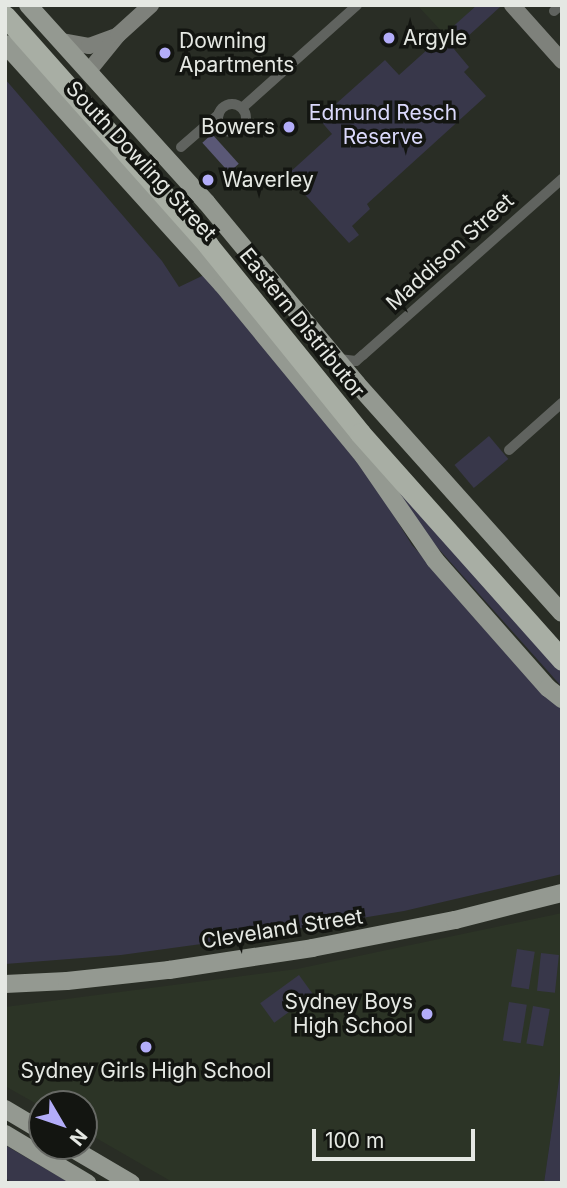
<!DOCTYPE html>
<html>
<head>
<meta charset="utf-8">
<style>
	body { margin:0 }
	#map { position:relative; width:567px; height:1188px; overflow:hidden; background:#292d25; font-family:Inter,sans-serif }
	div>[style] { position:absolute }
	[style*='--x'] { left:calc(var(--x)*1px); top:calc(var(--y)*1px); width:calc(var(--w)*1px); rotate:calc(var(--a)*1deg) }
	.built>* { inset:0; background:#2c3426 }
	.green>* { inset:0; background:#38374a; transform-origin:0 0 }
	.water>* { inset:0; background:#5a5876; transform-origin:0 0 }
	.street>* { height:10px; margin:-5px; padding:0 5px; transform-origin:5px; border-radius:5px; background:#60635f }
	.street>.ring { margin:-5px; padding:0; box-sizing:content-box; background:none; border:10px solid #60635f; border-radius:50% }
	.secondary>* { height:16px; margin:-8px; padding:0 8px; transform-origin:8px; border-radius:8px; background:#7e817b }
	.primary>* { height:18px; margin:-9px; padding:0 9px; transform-origin:9px; border-radius:9px; background:#949991 }
	.highway>* { height:21px; margin:-10.5px; padding:0 10.5px; transform-origin:10.5px; border-radius:10.5px; background:#a8aea4 }
	.dots>* { width:19px; height:19px; translate:-50% -50%; box-sizing:border-box; border:4px solid #131511; border-radius:50% }
	span { translate:-50% -50%; white-space:nowrap; text-align:center; line-height:1.15; -webkit-text-stroke:7px #131511; paint-order:stroke }
	.poi-label { font-size:21px; color:#e5e8e3 }
	.left { translate:0 -50%; text-align:left }
	.right { translate:-100% -50%; text-align:right }
	.park-label { font-size:21px; color:#dbd9fc }
	.street-label { font-size:21px; color:#e5e8e3 }
	.frame { position:absolute; inset:0; border:7px solid #e5e8e3; pointer-events:none }
	.north { position:absolute; left:28px; top:1090px; width:70px; height:70px; box-sizing:border-box; background:#131511; border:2px solid #676965; border-radius:50%; rotate:129deg; font-size:19px; font-weight:700; line-height:28px; text-align:center; color:#e5e8e3 }
	.north::after { content:''; display:block; margin:auto; width:24px; height:32px; background:#b3adf9; clip-path:polygon(50% 0,100% 100%,50% 72%,0 100%) }
	.scale { position:absolute; left:312px; top:1129px; width:163px; height:32px; box-sizing:border-box; border:4px solid #e5e8e3; border-top:0; padding-left:9px; font-size:21px; line-height:24px; white-space:nowrap; color:#e5e8e3; -webkit-text-stroke:5px #131511; paint-order:stroke }
</style>
</head>
<body>
<div id="map">
	<div class="built">
		<i style="clip-path:polygon(417px 5px,477px 5px,445px 35px)"></i>
		<i style="clip-path:polygon(562px 913px,562px 1059px,544px 1183px,174px 1183px,84px 1131px,84px 1104px,42px 1104px,42px 1107px,5px 1086px,5px 1007px,297px 969px)"></i>
	</div>
	<div class="green">
		<i style="clip-path:polygon(477px 5px,500px 7px,454px 49px,469px 67px,464px 72px,486px 96px,367px 204px,370px 209px,352px 226px,359px 235px,349px 243px,287px 175px,332px 134px,319px 119px,385px 60px,399px 75px)"></i>
		<i style="clip-path:polygon(5px 79px,162px 261px,179px 287px,204px 275px,372px 480px,412px 545px,562px 708px,562px 874px,404px 911px,216px 942px,121px 955px,5px 964px)"></i>
		<i style="left:489px;top:436px;width:30px;height:45px;rotate:50deg"></i>
		<i style="clip-path:polygon(389px 478px,562px 670px,562px 687px,428px 537px)"></i>
		<i style="left:517px;top:949px;width:18px;height:38px;rotate:9deg"></i>
		<i style="left:541px;top:953px;width:18px;height:38px;rotate:6deg"></i>
		<i style="left:299px;top:975px;width:24px;height:48px;rotate:54deg"></i>
		<i style="left:509px;top:1002px;width:18px;height:39px;rotate:9deg"></i>
		<i style="left:533px;top:1006px;width:17px;height:38px;rotate:10deg"></i>
		<i style="clip-path:polygon(562px 1059px,562px 1183px,544px 1183px)"></i>
		<i style="clip-path:polygon(5px 1145px,70px 1183px,13px 1183px,5px 1178px)"></i>
	</div>
	<div class="water">
		<i style="left:212px;top:134px;width:40px;height:13px;rotate:48deg"></i>
	</div>
	<div class="street">
		<i style="--x:554;--y:11;--w:9;--a:-41"></i>
		<i class="ring" style="left:218px;top:104px;width:18px;height:18px"></i>
		<i style="--x:242;--y:108;--w:154;--a:-41.8"></i>
		<i style="--x:181;--y:147;--w:50;--a:-41"></i>
		<i style="--x:339;--y:359;--w:17;--a:7"></i>
		<i style="--x:356;--y:361;--w:9;--a:-41"></i>
		<i style="--x:363;--y:355;--w:266;--a:-41.5"></i>
		<i style="--x:509;--y:450;--w:71;--a:-41.6"></i>
	</div>
	<div class="secondary">
		<i style="--x:512;--y:5;--w:75;--a:48.2"></i>
		<i style="--x:61;--y:41;--w:28;--a:10"></i>
		<i style="--x:89;--y:46;--w:29;--a:-20"></i>
		<i style="--x:88;--y:72;--w:48;--a:-51"></i>
		<i style="--x:118;--y:35;--w:45;--a:-42.3"></i>
	</div>
	<div class="primary">
		<i style="--x:28;--y:5;--w:266;--a:47.9"></i>
		<i style="--x:206;--y:202;--w:236;--a:50.3"></i>
		<i style="--x:357;--y:384;--w:307;--a:48.2"></i>
		<i style="--x:5;--y:44;--w:324;--a:47.9"></i>
		<i style="--x:222;--y:284;--w:224;--a:50.6"></i>
		<i style="--x:364;--y:457;--w:125;--a:55.4"></i>
		<i style="--x:435;--y:560;--w:171;--a:48.6"></i>
		<i style="--x:548;--y:688;--w:18;--a:38"></i>
		<i style="--x:5;--y:984;--w:62;--a:-2.8"></i>
		<i style="--x:67;--y:981;--w:103;--a:-6.2"></i>
		<i style="--x:169;--y:970;--w:145;--a:-8.7"></i>
		<i style="--x:312;--y:948;--w:146;--a:-11.1"></i>
		<i style="--x:455;--y:920;--w:110;--a:-14.2"></i>
		<i style="--x:5;--y:1109;--w:43;--a:30.7"></i>
		<i style="--x:5;--y:1134;--w:96;--a:30.9"></i>
		<i style="--x:68;--y:1146;--w:73;--a:30.4"></i>
	</div>
	<div class="highway">
		<i style="--x:5;--y:16;--w:306;--a:48.4"></i>
		<i style="--x:208;--y:245;--w:242;--a:51"></i>
		<i style="--x:360;--y:433;--w:304;--a:48.3"></i>
	</div>
	<div class="dots">
		<i style="left:389px;top:38px;background:#b3adf9"></i>
		<i style="left:165px;top:53px;background:#b3adf9"></i>
		<i style="left:289px;top:127px;background:#b3adf9"></i>
		<i style="left:208px;top:180px;background:#b3adf9"></i>
		<i style="left:427px;top:1014px;background:#b3adf9"></i>
		<i style="left:146px;top:1047px;background:#b3adf9"></i>
	</div>
	<div class="poi-label">
		<span class="left" style="left:403px;top:38px">Argyle</span>
		<span class="left" style="left:179px;top:53px">Downing<br>Apartments</span>
		<span class="right" style="left:275px;top:127px">Bowers</span>
		<span class="left" style="left:222px;top:180px">Waverley</span>
		<span class="right" style="left:413px;top:1014px">Sydney Boys<br>High School</span>
		<span style="left:146px;top:1071px">Sydney Girls High School</span>
	</div>
	<div class="park-label">
		<span style="left:383px;top:125px">Edmund Resch<br>Reserve</span>
	</div>
	<div class="street-label">
		<span style="left:141px;top:161px;rotate:47deg">South Dowling Street</span>
		<span style="left:450px;top:252px;rotate:-42deg">Maddison Street</span>
		<span style="left:302px;top:323px;rotate:51deg">Eastern Distributor</span>
		<span style="left:282px;top:929px;rotate:-9deg">Cleveland Street</span>
	</div>
	<div class="frame"></div>
	<div class="north">N</div>
	<div class="scale">100 m</div>
</div>
</body>
</html>
